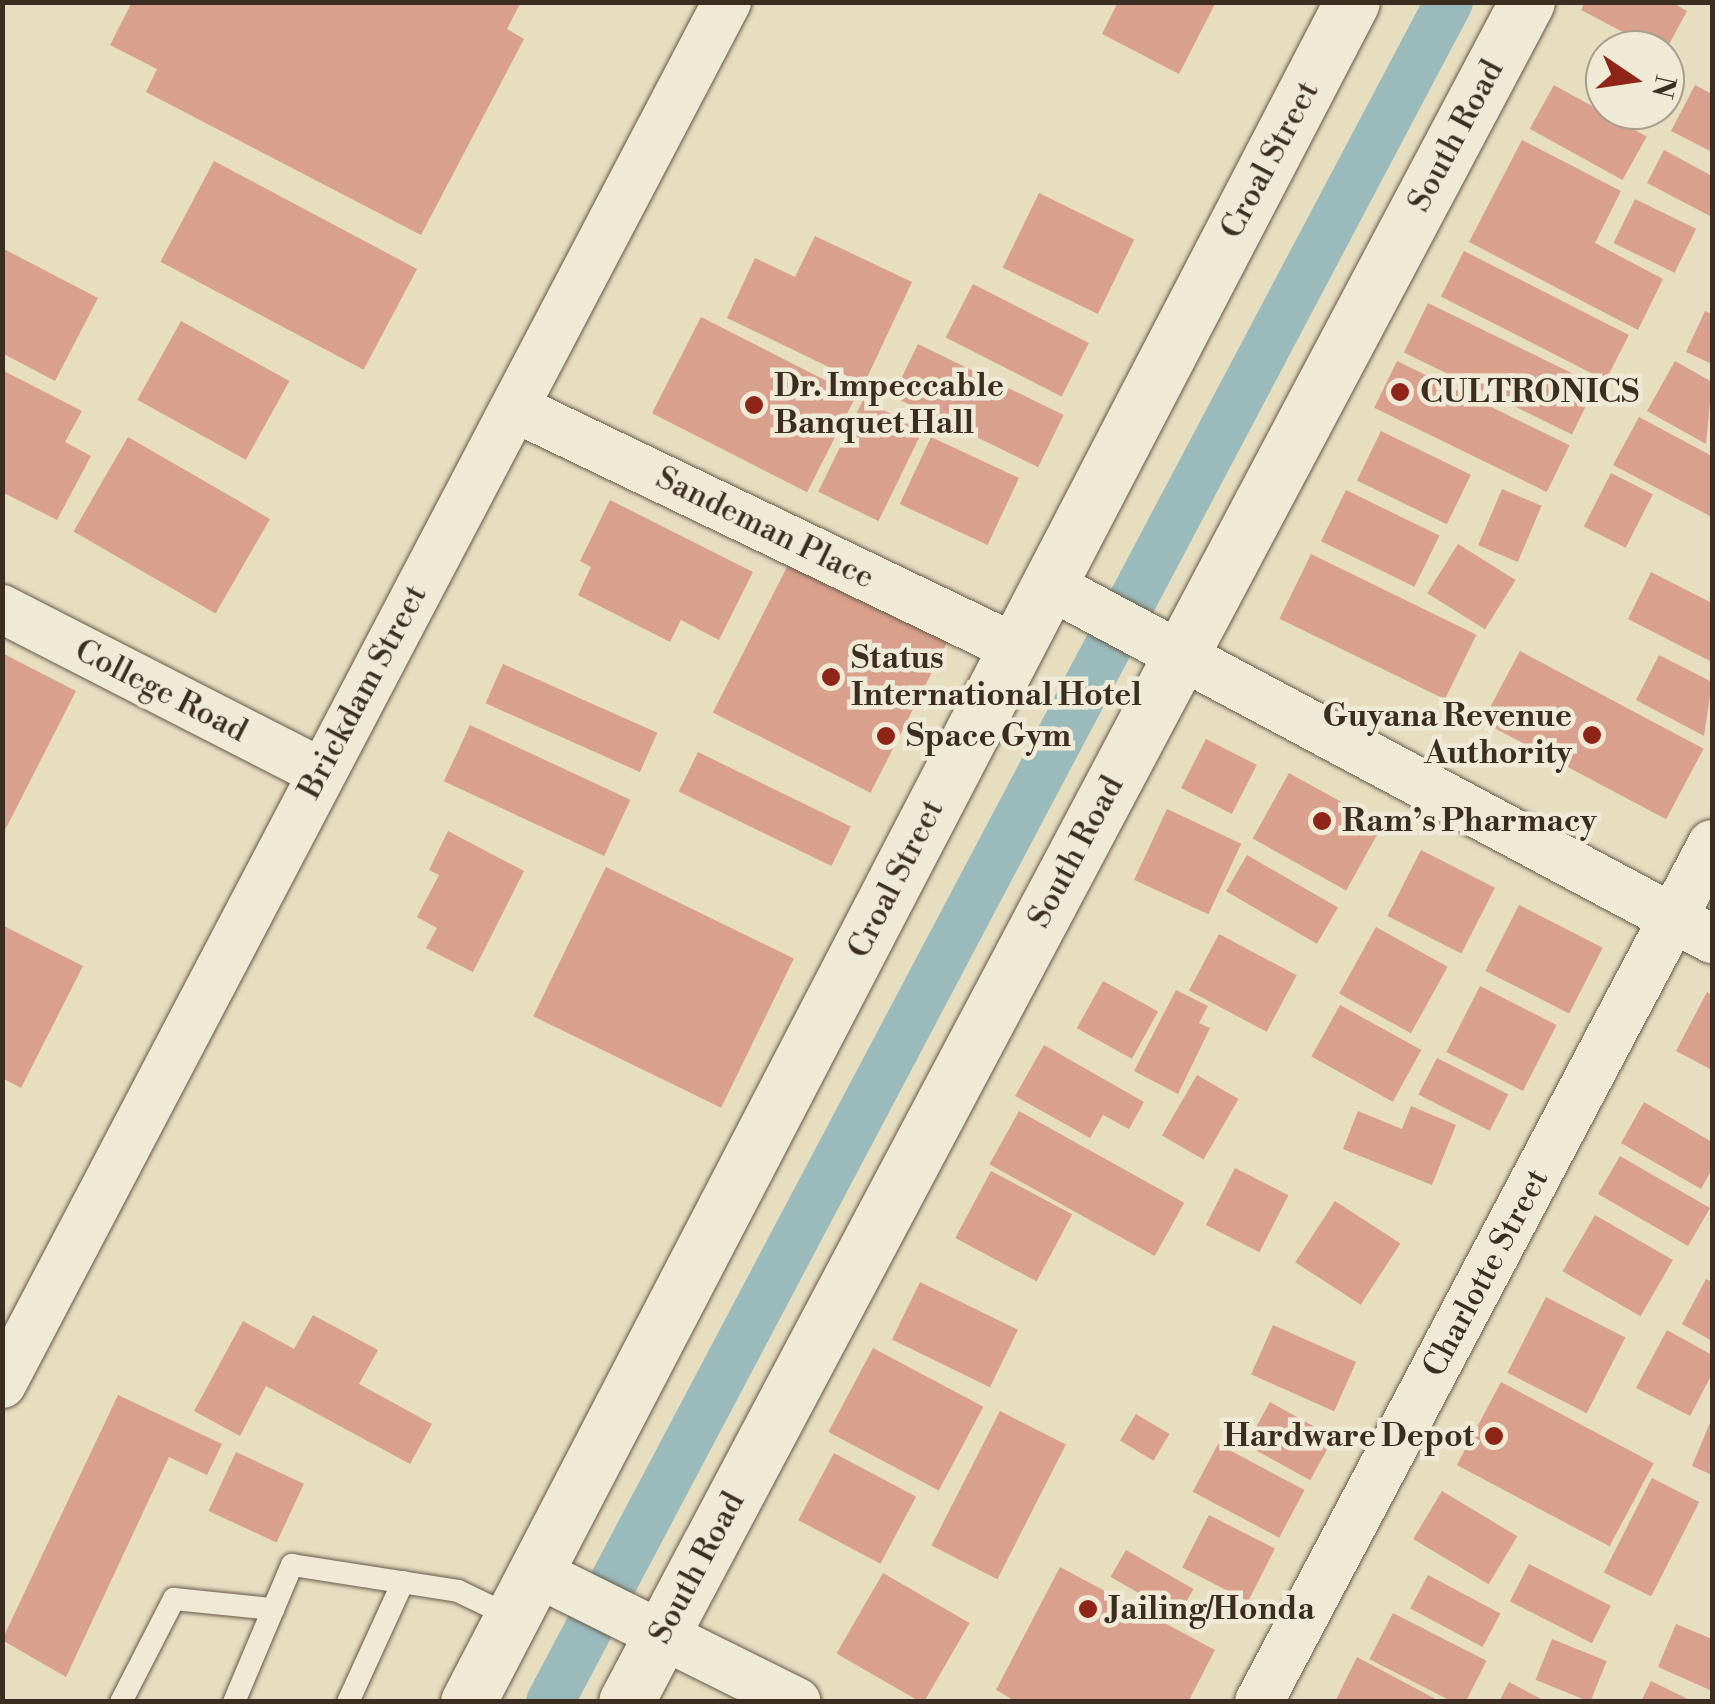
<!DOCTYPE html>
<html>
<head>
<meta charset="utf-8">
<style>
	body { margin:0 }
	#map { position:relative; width:1715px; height:1704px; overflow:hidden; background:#e7dec0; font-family:"Libre Bodoni",serif }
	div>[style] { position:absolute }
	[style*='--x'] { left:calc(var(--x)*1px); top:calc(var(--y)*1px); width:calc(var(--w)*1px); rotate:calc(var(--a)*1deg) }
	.canal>* { height:48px; margin:-24px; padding:0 24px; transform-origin:24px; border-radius:24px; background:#9ababc }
	.building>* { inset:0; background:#d8a08d; transform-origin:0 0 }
	.roads { filter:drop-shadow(0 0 2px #675949) drop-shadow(0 0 2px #675949) }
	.lane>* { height:22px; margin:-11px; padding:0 11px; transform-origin:11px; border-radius:11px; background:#efead6 }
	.street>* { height:48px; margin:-24px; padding:0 24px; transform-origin:24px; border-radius:24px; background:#efead6 }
	.secondary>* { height:55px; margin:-27.5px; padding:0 27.5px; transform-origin:27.5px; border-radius:27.5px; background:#efead6 }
	.dots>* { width:28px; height:28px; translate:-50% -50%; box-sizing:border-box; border:5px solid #efead6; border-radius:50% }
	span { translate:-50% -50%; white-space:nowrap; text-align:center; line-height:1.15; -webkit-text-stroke:9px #efead6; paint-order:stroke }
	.street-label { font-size:32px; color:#3c2d21 }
	.poi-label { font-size:32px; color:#3c2d21; font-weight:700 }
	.left { translate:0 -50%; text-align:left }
	.right { translate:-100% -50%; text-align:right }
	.frame { position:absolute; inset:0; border:5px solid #3c2d21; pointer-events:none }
	.north { position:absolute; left:1585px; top:30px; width:100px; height:100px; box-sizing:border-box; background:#efead6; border:2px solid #a79e8e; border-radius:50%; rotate:103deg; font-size:28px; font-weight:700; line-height:40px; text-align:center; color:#3c2d21 }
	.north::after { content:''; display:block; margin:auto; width:35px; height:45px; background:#8f2418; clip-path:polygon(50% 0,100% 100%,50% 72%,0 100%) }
</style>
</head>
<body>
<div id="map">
	<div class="canal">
		<i style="--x:550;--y:1702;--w:1923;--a:-62.13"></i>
	</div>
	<div class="building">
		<i style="clip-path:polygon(132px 2px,521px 2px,507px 29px,524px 39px,421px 235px,146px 92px,157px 69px,110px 45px)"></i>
		<i style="clip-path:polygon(1118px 2px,1216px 2px,1179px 74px,1102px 34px)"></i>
		<i style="clip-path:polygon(1585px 2px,1671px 2px,1687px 11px,1666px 50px,1657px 50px,1581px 10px)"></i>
		<i style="left:1554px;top:85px;width:106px;height:50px;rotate:29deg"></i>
		<i style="clip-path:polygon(1695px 85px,1712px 94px,1712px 152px,1671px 131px)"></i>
		<i style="clip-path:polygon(1522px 140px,1621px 191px,1595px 243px,1663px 279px,1638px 330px,1469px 242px)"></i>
		<i style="clip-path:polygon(1664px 150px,1712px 176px,1710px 216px,1647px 183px)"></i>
		<i style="left:214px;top:161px;width:230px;height:114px;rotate:28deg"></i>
		<i style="left:1039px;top:193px;width:106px;height:83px;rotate:26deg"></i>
		<i style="left:1635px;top:199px;width:68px;height:49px;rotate:26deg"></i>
		<i style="clip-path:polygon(815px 236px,912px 282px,864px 384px,727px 318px,755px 258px,795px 277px)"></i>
		<i style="clip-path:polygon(2px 248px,98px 298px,55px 381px,2px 353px)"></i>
		<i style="left:1464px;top:251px;width:185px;height:51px;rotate:27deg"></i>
		<i style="left:973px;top:284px;width:130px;height:60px;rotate:27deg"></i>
		<i style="left:1428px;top:303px;width:187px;height:55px;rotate:26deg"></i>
		<i style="clip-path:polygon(1705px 311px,1712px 314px,1712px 364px,1686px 352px)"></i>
		<i style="left:701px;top:317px;width:174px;height:108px;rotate:27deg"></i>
		<i style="left:181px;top:321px;width:124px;height:90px;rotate:29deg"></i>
		<i style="left:918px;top:344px;width:162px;height:58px;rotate:26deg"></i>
		<i style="left:1397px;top:361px;width:192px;height:52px;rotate:26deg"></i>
		<i style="clip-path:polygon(1675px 361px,1712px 382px,1706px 444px,1647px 411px)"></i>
		<i style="clip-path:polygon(2px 370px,82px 411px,65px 442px,91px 456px,57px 520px,2px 492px)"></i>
		<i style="left:863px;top:400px;width:67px;height:102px;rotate:26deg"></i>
		<i style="clip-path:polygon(1639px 417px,1712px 456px,1712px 517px,1613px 465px)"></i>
		<i style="left:1381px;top:431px;width:100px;height:55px;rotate:26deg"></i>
		<i style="left:128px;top:437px;width:164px;height:109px;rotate:30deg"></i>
		<i style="left:931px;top:437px;width:97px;height:74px;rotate:25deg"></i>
		<i style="left:1611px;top:473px;width:47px;height:60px;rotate:27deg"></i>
		<i style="left:1502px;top:489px;width:43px;height:61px;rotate:23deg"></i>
		<i style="left:1346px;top:490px;width:104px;height:57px;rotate:26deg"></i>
		<i style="clip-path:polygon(610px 500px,753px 572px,719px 640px,681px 620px,670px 642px,578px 595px,591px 567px,580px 561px)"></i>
		<i style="left:1458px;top:544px;width:68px;height:58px;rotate:32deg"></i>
		<i style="left:1311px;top:554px;width:184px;height:72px;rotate:26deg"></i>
		<i style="left:790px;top:561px;width:177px;height:170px;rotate:27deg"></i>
		<i style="clip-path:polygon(1651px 572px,1712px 603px,1712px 662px,1628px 619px)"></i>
		<i style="left:1520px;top:651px;width:208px;height:80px;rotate:28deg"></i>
		<i style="clip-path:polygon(2px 653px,76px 691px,2px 836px)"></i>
		<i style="clip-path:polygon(1659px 655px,1712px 682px,1704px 736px,1636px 700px)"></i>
		<i style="left:503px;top:664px;width:169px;height:43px;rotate:24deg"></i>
		<i style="left:470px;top:725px;width:177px;height:62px;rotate:25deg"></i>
		<i style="left:1206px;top:739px;width:57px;height:55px;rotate:27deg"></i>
		<i style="left:698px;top:752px;width:170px;height:44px;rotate:26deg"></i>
		<i style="left:1289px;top:773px;width:107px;height:75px;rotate:29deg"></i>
		<i style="left:1167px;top:809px;width:82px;height:78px;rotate:25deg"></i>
		<i style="clip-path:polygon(448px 831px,524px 871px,473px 972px,426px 948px,437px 928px,417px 917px,439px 875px,429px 870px)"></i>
		<i style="left:1421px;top:850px;width:83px;height:74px;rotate:27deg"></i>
		<i style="left:1247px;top:855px;width:105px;height:42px;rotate:30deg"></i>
		<i style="left:606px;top:867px;width:209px;height:166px;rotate:26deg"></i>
		<i style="left:1519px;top:905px;width:94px;height:74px;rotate:27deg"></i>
		<i style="clip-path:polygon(2px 925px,83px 966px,21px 1088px,2px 1078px)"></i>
		<i style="left:1376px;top:927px;width:82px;height:76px;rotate:29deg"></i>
		<i style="left:1219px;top:934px;width:88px;height:64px;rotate:28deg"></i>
		<i style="left:1103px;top:981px;width:63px;height:54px;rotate:29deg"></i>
		<i style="left:1480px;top:986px;width:86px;height:74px;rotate:27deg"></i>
		<i style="clip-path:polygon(1176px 990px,1208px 1006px,1199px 1023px,1210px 1028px,1178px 1094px,1134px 1071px)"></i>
		<i style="clip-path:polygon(1707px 992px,1712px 995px,1712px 1070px,1676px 1051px)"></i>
		<i style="left:1340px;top:1005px;width:93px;height:59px;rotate:29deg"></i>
		<i style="clip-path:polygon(1044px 1045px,1144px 1102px,1129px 1129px,1103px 1115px,1090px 1138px,1015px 1096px)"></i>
		<i style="left:1437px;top:1058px;width:80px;height:41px;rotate:27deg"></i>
		<i style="left:1197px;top:1075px;width:48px;height:70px;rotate:30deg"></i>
		<i style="clip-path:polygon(1644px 1102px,1712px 1142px,1712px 1169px,1701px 1189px,1621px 1143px)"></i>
		<i style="clip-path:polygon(1411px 1106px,1456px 1125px,1432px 1185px,1343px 1149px,1358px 1111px,1402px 1129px)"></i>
		<i style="left:1019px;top:1111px;width:189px;height:61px;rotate:29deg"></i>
		<i style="left:1620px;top:1156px;width:104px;height:44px;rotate:30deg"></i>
		<i style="left:1235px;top:1168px;width:60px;height:64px;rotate:27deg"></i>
		<i style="left:991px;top:1171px;width:92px;height:76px;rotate:28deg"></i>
		<i style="left:1335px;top:1201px;width:78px;height:73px;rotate:33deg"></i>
		<i style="left:1595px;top:1215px;width:90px;height:65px;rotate:30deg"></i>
		<i style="clip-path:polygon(1706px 1279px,1712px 1282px,1712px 1341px,1682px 1324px)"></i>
		<i style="left:920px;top:1282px;width:109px;height:64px;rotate:26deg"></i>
		<i style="left:1546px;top:1297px;width:89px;height:85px;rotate:27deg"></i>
		<i style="clip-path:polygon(313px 1315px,378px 1350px,359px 1384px,432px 1424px,410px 1464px,266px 1386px,240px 1436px,194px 1411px,243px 1321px,294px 1349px)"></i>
		<i style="left:1273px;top:1325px;width:91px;height:54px;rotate:24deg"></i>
		<i style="clip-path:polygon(1667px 1330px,1712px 1355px,1712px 1374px,1690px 1416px,1636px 1388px)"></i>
		<i style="left:873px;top:1348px;width:125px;height:95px;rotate:28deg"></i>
		<i style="left:1501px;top:1382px;width:173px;height:94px;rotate:28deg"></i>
		<i style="clip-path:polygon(118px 1395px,222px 1444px,207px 1475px,169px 1457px,66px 1677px,2px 1640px)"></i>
		<i style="left:1270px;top:1402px;width:73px;height:49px;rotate:29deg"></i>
		<i style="left:1000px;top:1411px;width:74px;height:151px;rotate:27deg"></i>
		<i style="left:1136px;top:1414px;width:39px;height:31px;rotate:31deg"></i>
		<i style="clip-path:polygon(1712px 1418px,1712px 1475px,1692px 1466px)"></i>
		<i style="left:1218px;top:1444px;width:98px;height:54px;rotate:28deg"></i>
		<i style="left:236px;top:1452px;width:75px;height:65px;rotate:25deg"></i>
		<i style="left:834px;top:1453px;width:93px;height:76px;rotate:28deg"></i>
		<i style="left:1652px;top:1478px;width:53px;height:106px;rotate:27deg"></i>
		<i style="left:1442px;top:1491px;width:88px;height:56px;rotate:31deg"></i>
		<i style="left:1209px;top:1515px;width:74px;height:59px;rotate:27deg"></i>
		<i style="left:1126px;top:1550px;width:78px;height:31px;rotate:30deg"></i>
		<i style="left:1529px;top:1564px;width:92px;height:42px;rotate:27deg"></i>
		<i style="clip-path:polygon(1060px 1567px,1215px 1650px,1188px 1702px,1017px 1702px,996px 1690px)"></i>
		<i style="left:883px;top:1573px;width:100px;height:93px;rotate:30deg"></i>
		<i style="left:1428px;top:1575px;width:82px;height:38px;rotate:28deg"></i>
		<i style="left:1393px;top:1613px;width:105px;height:52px;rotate:27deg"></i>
		<i style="clip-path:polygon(1676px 1624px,1712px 1639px,1712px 1691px,1658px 1667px)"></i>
		<i style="left:1552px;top:1639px;width:59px;height:44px;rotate:22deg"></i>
		<i style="clip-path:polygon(1357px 1657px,1441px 1702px,1335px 1702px)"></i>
		<i style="clip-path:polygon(1651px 1681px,1694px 1702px,1641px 1702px)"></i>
		<i style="clip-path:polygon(1509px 1682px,1547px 1702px,1499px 1702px)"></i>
	</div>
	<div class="roads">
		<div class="lane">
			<i style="--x:121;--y:1702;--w:116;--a:-62.8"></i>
			<i style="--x:174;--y:1599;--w:100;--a:5.8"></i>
			<i style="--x:234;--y:1702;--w:149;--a:-67.1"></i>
			<i style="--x:292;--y:1565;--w:168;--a:8.9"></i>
			<i style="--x:458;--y:1591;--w:60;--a:25.7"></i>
			<i style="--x:348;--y:1702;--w:132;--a:-65.4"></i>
		</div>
		<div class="street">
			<i style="--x:515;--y:408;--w:555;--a:25.64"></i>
			<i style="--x:1049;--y:585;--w:752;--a:28.1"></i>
			<i style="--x:2;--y:609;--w:357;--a:27.1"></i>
			<i style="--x:2;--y:1384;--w:1561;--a:-62.32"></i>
			<i style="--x:535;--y:1572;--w:292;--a:26.4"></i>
			<i style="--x:1259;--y:1702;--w:970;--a:-62.17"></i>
		</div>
		<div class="secondary">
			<i style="--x:468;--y:1702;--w:1916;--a:-62.53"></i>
			<i style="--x:626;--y:1702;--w:1924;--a:-62.08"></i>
		</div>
	</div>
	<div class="dots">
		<i style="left:1400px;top:392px;background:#8f2418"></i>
		<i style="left:754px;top:405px;background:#8f2418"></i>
		<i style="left:831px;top:677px;background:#8f2418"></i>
		<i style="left:1592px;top:735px;background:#8f2418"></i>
		<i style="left:886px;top:736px;background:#8f2418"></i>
		<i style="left:1322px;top:821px;background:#8f2418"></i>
		<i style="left:1494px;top:1436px;background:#8f2418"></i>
		<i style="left:1088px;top:1609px;background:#8f2418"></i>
	</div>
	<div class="street-label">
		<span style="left:1456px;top:136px;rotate:-62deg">South Road</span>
		<span style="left:1270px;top:160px;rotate:-62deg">Croal Street</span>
		<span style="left:765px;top:528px;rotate:26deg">Sandeman Place</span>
		<span style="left:161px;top:691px;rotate:27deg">College Road</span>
		<span style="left:363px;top:692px;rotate:-62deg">Brickdam Street</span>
		<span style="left:1076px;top:852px;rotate:-62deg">South Road</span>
		<span style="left:896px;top:879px;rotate:-63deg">Croal Street</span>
		<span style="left:1486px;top:1273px;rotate:-62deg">Charlotte Street</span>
		<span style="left:697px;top:1568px;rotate:-62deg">South Road</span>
	</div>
	<div class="poi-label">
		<span class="left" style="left:774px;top:405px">Dr. Impeccable<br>Banquet Hall</span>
		<span class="left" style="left:1420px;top:392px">CULTRONICS</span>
		<span class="left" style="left:851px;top:677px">Status<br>International Hotel</span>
		<span class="right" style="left:1572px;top:735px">Guyana Revenue<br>Authority</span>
		<span class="left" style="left:906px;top:736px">Space Gym</span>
		<span class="left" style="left:1342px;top:821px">Ram’s Pharmacy</span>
		<span class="right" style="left:1474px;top:1436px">Hardware Depot</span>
		<span class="left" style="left:1108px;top:1609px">Jailing/Honda</span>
	</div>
	<div class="frame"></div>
	<div class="north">N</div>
</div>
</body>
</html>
